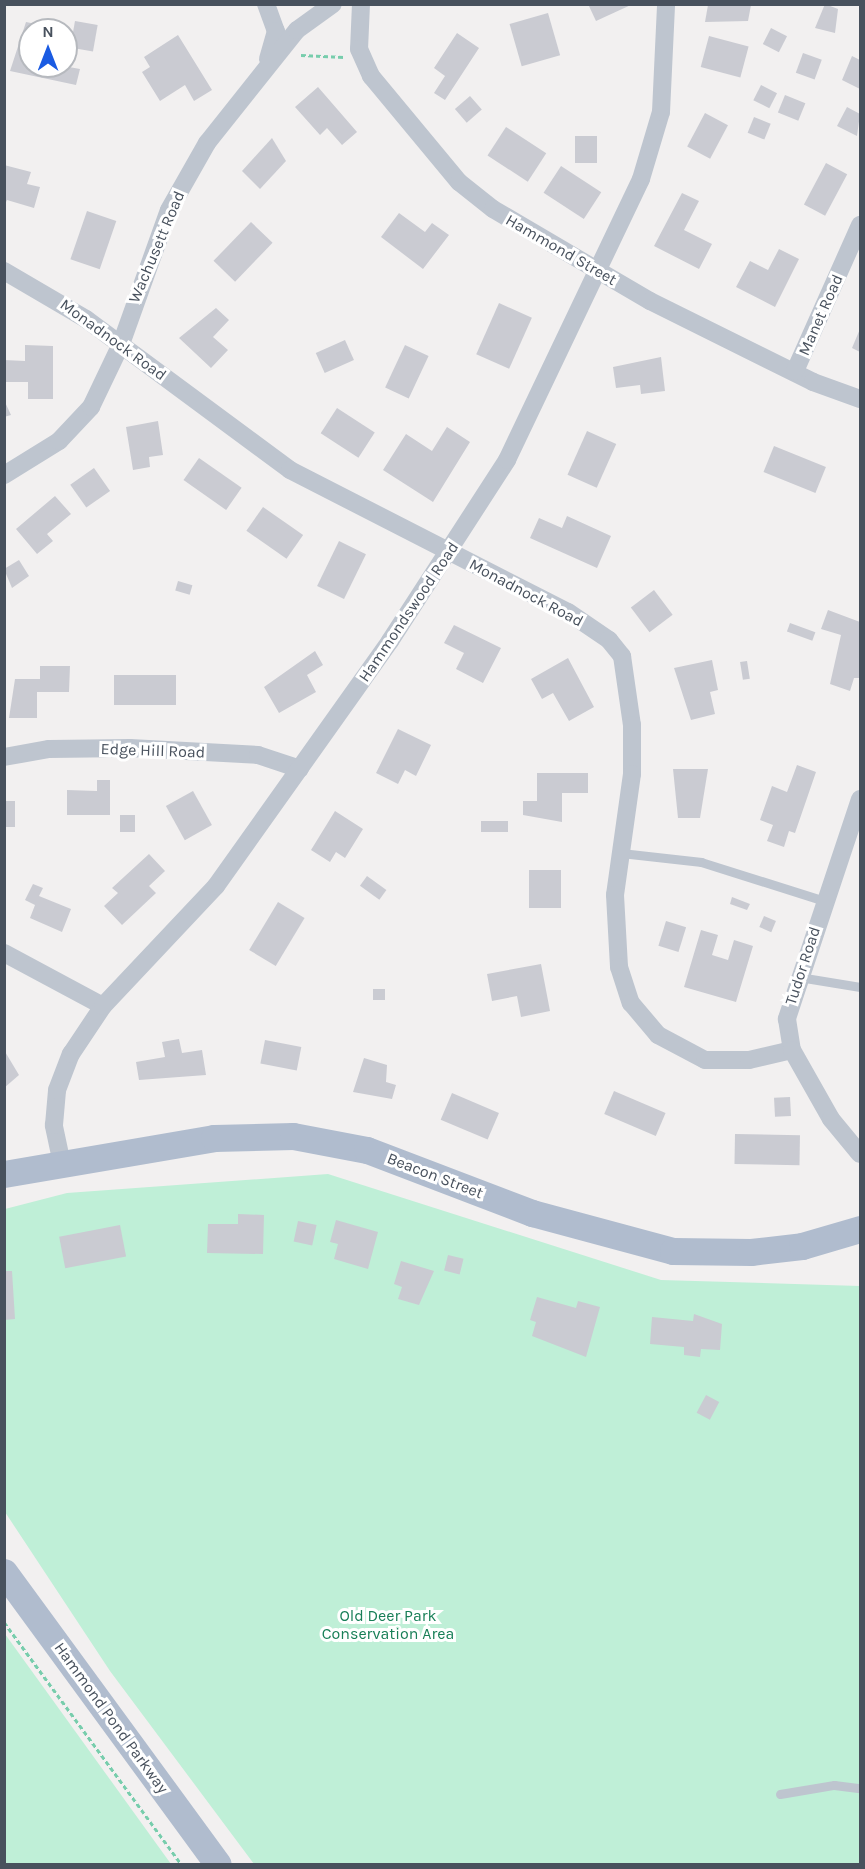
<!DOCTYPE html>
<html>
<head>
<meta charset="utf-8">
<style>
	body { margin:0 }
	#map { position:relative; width:865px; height:1869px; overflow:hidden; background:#f2f0f0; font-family:Karla,sans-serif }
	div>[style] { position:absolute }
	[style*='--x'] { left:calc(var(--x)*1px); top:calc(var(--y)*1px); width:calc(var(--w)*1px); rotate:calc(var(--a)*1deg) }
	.green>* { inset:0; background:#bfefd7 }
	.building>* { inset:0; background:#cacbd2; transform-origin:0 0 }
	.path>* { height:3px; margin-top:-1.5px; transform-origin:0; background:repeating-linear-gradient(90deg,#77cdac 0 4.5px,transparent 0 7.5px) }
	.service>* { height:9px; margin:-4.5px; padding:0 4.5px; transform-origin:4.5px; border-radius:4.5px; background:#bec5cf }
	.minor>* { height:18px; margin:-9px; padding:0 9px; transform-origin:9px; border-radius:9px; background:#bec5cf }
	.primary>* { height:27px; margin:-13.5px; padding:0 13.5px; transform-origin:13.5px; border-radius:13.5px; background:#b0bcce }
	span { translate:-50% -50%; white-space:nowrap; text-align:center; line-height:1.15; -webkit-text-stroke:6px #fff; paint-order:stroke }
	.street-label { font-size:16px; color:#48515d }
	.park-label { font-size:16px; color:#187f57 }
	.frame { position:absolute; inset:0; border:6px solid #48515d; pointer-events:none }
	.north { position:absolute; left:18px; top:18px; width:60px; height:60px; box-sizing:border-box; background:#fff; border:2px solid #b6b9be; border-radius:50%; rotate:0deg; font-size:16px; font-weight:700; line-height:24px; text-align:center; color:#48515d }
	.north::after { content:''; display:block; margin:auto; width:21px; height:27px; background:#1a5be2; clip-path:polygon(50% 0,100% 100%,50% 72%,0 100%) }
</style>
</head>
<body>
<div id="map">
	<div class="green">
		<i style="clip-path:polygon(328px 1174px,661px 1280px,860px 1286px,860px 1864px,254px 1864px,110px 1671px,5px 1512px,5px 1209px,67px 1193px)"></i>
		<i style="clip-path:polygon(4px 1634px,5px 1634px,171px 1864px,5px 1864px)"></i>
	</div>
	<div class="building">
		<i style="clip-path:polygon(588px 4px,633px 4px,596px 21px)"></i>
		<i style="clip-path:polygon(825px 4px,838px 9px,835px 33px,815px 28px)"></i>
		<i style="clip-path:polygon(708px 5px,751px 5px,748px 21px,705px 22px)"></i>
		<i style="left:548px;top:13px;width:44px;height:40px;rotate:74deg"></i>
		<i style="left:75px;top:21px;width:23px;height:27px;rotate:10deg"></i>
		<i style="clip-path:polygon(26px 22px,36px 24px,30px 30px,30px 66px,66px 66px,66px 50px,72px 51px,69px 67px,80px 69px,76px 85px,10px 71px)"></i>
		<i style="left:771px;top:28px;width:18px;height:18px;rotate:27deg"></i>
		<i style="clip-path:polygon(457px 33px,479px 48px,445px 100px,434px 93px,445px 76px,434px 68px)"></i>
		<i style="clip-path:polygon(178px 35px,212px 90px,194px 101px,185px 85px,160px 101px,142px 72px,150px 67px,144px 57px)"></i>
		<i style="left:709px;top:36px;width:41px;height:32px;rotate:15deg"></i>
		<i style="left:803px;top:53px;width:20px;height:21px;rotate:20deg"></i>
		<i style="clip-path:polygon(852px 56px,860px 60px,860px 89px,842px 80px)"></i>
		<i style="left:761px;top:85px;width:18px;height:17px;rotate:27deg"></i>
		<i style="clip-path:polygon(318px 87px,357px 132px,342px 145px,327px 128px,320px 135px,295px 107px)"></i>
		<i style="left:785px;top:95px;width:22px;height:19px;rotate:22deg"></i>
		<i style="left:470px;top:96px;width:18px;height:20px;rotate:49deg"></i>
		<i style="clip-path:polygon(847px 107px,860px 114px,857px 136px,837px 126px)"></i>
		<i style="left:705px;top:113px;width:26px;height:38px;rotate:28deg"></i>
		<i style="left:754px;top:117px;width:18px;height:17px;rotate:22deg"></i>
		<i style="left:506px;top:127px;width:48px;height:34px;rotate:33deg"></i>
		<i style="left:575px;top:136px;width:22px;height:27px"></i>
		<i style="clip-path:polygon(272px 138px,286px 161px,260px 189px,242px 171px)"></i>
		<i style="left:826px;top:163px;width:24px;height:47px;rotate:28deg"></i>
		<i style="clip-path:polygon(4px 165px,31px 172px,27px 184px,40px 187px,34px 208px,7px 200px,4px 206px)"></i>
		<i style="left:561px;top:166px;width:48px;height:32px;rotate:33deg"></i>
		<i style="clip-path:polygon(682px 193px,699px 201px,684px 230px,712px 244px,699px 269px,654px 246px)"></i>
		<i style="left:87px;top:211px;width:31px;height:51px;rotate:19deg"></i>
		<i style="clip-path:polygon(399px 213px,425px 232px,432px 223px,449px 235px,423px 269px,381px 237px)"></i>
		<i style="left:251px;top:222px;width:30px;height:54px;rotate:44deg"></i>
		<i style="clip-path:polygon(779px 249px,799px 259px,775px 307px,736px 287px,750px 261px,768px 270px)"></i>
		<i style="left:499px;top:303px;width:36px;height:56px;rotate:24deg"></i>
		<i style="clip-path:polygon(216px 308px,229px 320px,213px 337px,228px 350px,211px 368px,179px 338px)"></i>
		<i style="clip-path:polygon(860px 329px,860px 352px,852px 348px)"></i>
		<i style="left:345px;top:340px;width:22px;height:32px;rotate:66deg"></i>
		<i style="clip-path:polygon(25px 345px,53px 346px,53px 399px,28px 399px,28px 382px,4px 382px,4px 360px,25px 361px)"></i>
		<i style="left:405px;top:345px;width:26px;height:47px;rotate:25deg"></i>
		<i style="clip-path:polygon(661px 357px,665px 391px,641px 394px,640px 385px,616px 388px,613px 367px)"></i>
		<i style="clip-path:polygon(4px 400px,11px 415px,4px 417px)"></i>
		<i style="left:337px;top:408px;width:45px;height:30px;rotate:33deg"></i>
		<i style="clip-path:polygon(158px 421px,163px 455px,149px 457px,150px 467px,133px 470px,126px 427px)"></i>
		<i style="clip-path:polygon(447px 427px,470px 442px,433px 502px,383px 470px,406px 434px,432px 451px)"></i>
		<i style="left:587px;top:431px;width:32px;height:48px;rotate:24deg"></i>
		<i style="left:774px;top:446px;width:56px;height:28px;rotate:22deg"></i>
		<i style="left:199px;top:458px;width:52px;height:27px;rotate:35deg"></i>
		<i style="left:94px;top:468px;width:28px;height:29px;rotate:55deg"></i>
		<i style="clip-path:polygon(55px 496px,71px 514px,47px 534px,53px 541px,37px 554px,16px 529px)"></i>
		<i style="left:263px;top:507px;width:49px;height:29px;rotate:35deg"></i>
		<i style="clip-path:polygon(567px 516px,611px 536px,597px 568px,530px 538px,539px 518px,562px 528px)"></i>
		<i style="left:339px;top:541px;width:30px;height:50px;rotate:26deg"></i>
		<i style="clip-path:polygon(19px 560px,29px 576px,12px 588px,4px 569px)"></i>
		<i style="left:178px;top:581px;width:15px;height:10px;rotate:16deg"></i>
		<i style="left:654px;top:590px;width:31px;height:29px;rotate:53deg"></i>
		<i style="clip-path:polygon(828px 610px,860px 622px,860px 678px,854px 678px,850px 691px,830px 684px,841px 635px,821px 629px)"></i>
		<i style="left:790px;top:623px;width:27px;height:9px;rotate:20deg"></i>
		<i style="clip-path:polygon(454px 625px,501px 648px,483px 683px,456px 669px,464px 653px,444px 643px)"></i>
		<i style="clip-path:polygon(315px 651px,323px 665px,307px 675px,316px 692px,279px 713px,264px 687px)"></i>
		<i style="clip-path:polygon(568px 658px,594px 707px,569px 721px,553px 693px,542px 699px,531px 679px)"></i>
		<i style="clip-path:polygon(712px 660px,718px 690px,710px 692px,715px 714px,691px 720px,674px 668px)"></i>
		<i style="left:747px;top:661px;width:18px;height:7px;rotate:81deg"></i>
		<i style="clip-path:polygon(40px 666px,70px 666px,69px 692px,37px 692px,37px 718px,9px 718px,15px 679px,40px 679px)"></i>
		<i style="left:114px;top:675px;width:62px;height:30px"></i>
		<i style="clip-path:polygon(398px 729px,431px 745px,416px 776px,405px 770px,398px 784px,376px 773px)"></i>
		<i style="clip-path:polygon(797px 765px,816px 772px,795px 833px,789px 831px,784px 847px,767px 841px,773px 825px,760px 820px,772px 786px,787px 792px)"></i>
		<i style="clip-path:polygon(673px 769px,708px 769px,700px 818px,678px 818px)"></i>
		<i style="clip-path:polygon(537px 773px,588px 773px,588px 793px,562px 793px,562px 822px,523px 815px,523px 801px,537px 801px)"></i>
		<i style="clip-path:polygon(97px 780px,110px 780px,110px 815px,67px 815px,67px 790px,97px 791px)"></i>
		<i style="left:193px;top:791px;width:39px;height:31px;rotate:61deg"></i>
		<i style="left:4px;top:801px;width:11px;height:26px"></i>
		<i style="clip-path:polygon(335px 811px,363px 829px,345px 858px,336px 852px,330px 862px,311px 850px)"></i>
		<i style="left:120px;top:815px;width:15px;height:17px"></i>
		<i style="left:508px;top:821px;width:11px;height:27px;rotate:90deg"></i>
		<i style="clip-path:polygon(149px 854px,165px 871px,149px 886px,156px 893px,122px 925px,104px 906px,118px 893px,112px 888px)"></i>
		<i style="left:529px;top:870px;width:32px;height:38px"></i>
		<i style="left:367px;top:876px;width:24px;height:12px;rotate:36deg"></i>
		<i style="clip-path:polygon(33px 884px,43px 888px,39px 896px,71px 909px,62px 932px,30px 918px,35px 905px,25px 900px)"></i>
		<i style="clip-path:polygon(732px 897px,750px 904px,747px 910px,730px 904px)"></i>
		<i style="left:278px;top:902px;width:31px;height:56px;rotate:31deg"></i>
		<i style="left:764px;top:916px;width:13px;height:12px;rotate:23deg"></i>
		<i style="left:666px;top:921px;width:21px;height:26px;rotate:17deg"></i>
		<i style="clip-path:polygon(701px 930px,718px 935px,712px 955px,728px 960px,734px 940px,753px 946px,736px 1002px,684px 987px)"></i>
		<i style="clip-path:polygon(541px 964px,550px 1011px,521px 1017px,517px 996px,492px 1001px,487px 974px)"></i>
		<i style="left:373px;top:989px;width:12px;height:11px"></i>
		<i style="clip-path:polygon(179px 1039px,182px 1053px,202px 1050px,206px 1075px,139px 1080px,136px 1062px,165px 1057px,162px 1042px)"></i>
		<i style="left:265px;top:1040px;width:37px;height:24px;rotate:11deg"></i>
		<i style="clip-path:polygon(4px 1050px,19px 1075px,4px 1088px)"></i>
		<i style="clip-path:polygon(364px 1058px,387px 1065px,386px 1082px,396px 1085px,392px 1099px,353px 1092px)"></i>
		<i style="left:614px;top:1091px;width:56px;height:25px;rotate:23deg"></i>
		<i style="left:452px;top:1093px;width:51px;height:29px;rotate:23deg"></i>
		<i style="left:790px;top:1097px;width:19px;height:16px;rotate:87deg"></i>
		<i style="left:735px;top:1134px;width:65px;height:30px;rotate:1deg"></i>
		<i style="clip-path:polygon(238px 1214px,264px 1215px,263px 1254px,207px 1253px,208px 1224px,238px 1224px)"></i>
		<i style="clip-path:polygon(336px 1220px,378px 1232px,368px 1269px,334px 1259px,338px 1244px,330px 1242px)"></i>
		<i style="left:298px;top:1221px;width:19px;height:21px;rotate:12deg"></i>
		<i style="left:120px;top:1225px;width:32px;height:62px;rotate:79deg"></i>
		<i style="left:448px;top:1255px;width:16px;height:16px;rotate:14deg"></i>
		<i style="clip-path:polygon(401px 1261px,434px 1271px,419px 1305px,398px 1299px,402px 1287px,394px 1284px)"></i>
		<i style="clip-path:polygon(4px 1271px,12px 1271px,15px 1319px,4px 1320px)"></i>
		<i style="clip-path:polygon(537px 1297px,576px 1308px,578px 1301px,600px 1307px,586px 1357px,532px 1336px,536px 1322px,530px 1320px)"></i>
		<i style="clip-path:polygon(694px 1314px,722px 1324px,720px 1350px,701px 1349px,700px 1357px,684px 1355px,684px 1347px,650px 1344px,652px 1317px,693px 1321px)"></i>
		<i style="left:706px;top:1395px;width:15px;height:20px;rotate:28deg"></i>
	</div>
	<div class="path">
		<i style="--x:301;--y:55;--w:43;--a:2.7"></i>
		<i style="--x:4;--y:1622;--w:300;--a:53.8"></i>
	</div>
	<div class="service">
		<i style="--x:621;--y:853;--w:81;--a:6.4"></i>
		<i style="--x:701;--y:862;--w:130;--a:17.5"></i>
		<i style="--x:799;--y:977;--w:62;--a:9.3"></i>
		<i style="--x:780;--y:1794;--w:55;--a:-9.5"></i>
		<i style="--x:834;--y:1785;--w:26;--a:7"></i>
	</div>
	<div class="minor">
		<i style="--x:266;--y:4;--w:29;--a:70"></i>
		<i style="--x:276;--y:31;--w:29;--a:106"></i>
		<i style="--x:361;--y:4;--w:45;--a:92.5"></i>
		<i style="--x:359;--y:49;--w:30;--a:66"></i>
		<i style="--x:371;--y:76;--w:138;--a:50.3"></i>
		<i style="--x:459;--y:182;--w:43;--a:38.5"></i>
		<i style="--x:493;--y:209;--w:182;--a:30.4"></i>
		<i style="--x:650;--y:301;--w:182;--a:26.4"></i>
		<i style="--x:813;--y:382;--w:50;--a:19.9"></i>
		<i style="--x:4;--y:271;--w:95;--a:30.3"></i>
		<i style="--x:86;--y:319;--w:254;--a:36.5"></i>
		<i style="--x:290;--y:470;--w:312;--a:27.1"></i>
		<i style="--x:568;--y:612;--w:50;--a:34.3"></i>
		<i style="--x:609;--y:640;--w:21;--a:51"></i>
		<i style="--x:622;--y:656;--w:70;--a:81.8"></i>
		<i style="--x:632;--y:725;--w:49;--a:90"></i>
		<i style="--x:632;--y:774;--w:122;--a:98"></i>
		<i style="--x:615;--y:895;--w:72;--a:86.8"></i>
		<i style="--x:619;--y:967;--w:38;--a:72"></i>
		<i style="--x:631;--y:1003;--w:42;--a:49.8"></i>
		<i style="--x:658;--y:1035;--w:53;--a:28"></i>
		<i style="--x:705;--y:1060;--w:44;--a:0"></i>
		<i style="--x:749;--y:1060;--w:44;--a:-13.1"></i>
		<i style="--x:795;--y:371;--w:160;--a:-66"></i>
		<i style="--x:4;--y:475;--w:65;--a:-31.7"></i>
		<i style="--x:59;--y:441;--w:47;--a:-46.7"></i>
		<i style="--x:91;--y:407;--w:70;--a:-64.5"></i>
		<i style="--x:121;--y:344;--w:142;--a:-70.3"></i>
		<i style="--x:169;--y:210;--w:77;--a:-60.4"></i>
		<i style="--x:207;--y:143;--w:144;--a:-51.5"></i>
		<i style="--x:297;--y:30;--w:44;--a:-35.8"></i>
		<i style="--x:4;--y:757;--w:46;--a:-10.1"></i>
		<i style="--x:49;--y:749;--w:81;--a:-0.7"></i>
		<i style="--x:130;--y:748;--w:128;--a:3.1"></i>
		<i style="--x:258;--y:755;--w:44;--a:18.4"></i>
		<i style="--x:860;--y:799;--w:232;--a:108.4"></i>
		<i style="--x:787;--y:1019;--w:31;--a:81"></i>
		<i style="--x:792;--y:1050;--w:79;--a:60.5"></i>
		<i style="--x:831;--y:1119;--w:45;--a:50.4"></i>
		<i style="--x:4;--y:953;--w:112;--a:28.2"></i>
		<i style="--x:62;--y:1164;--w:40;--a:-102"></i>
		<i style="--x:54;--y:1125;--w:35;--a:-85"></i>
		<i style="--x:57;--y:1090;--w:39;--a:-69"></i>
		<i style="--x:71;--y:1054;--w:58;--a:-56.3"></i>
		<i style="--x:103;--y:1006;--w:165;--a:-46.7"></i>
		<i style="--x:216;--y:886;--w:301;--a:-54.6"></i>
		<i style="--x:390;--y:641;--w:216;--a:-57.1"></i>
		<i style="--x:507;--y:460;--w:311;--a:-64.5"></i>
		<i style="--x:641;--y:179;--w:70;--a:-73.4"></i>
		<i style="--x:661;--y:112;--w:108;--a:-87.3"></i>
	</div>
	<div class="primary">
		<i style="--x:4;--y:1174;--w:213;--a:-9.7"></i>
		<i style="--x:214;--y:1138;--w:79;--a:-1.5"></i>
		<i style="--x:293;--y:1136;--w:75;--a:10.7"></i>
		<i style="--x:367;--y:1150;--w:177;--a:20.9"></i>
		<i style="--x:532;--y:1213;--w:146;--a:15.1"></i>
		<i style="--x:673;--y:1251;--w:78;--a:0.7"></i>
		<i style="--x:751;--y:1252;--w:51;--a:-6.7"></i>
		<i style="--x:802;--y:1246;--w:60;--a:-16.3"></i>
		<i style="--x:4;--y:1572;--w:362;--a:53.8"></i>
	</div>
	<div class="street-label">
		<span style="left:157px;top:247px;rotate:-67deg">Wachusett Road</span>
		<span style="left:561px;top:250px;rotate:30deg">Hammond Street</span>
		<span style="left:821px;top:315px;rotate:-66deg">Manet Road</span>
		<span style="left:113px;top:340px;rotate:36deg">Monadnock Road</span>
		<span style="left:526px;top:593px;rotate:28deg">Monadnock Road</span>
		<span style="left:409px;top:612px;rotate:-56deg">Hammondswood Road</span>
		<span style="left:153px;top:751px;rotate:2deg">Edge Hill Road</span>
		<span style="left:803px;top:966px;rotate:-72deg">Tudor Road</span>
		<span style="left:435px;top:1176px;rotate:21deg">Beacon Street</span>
		<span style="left:111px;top:1718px;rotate:54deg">Hammond Pond Parkway</span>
	</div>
	<div class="park-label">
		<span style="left:388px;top:1625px">Old Deer Park<br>Conservation Area</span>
	</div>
	<div class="frame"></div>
	<div class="north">N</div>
</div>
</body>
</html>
